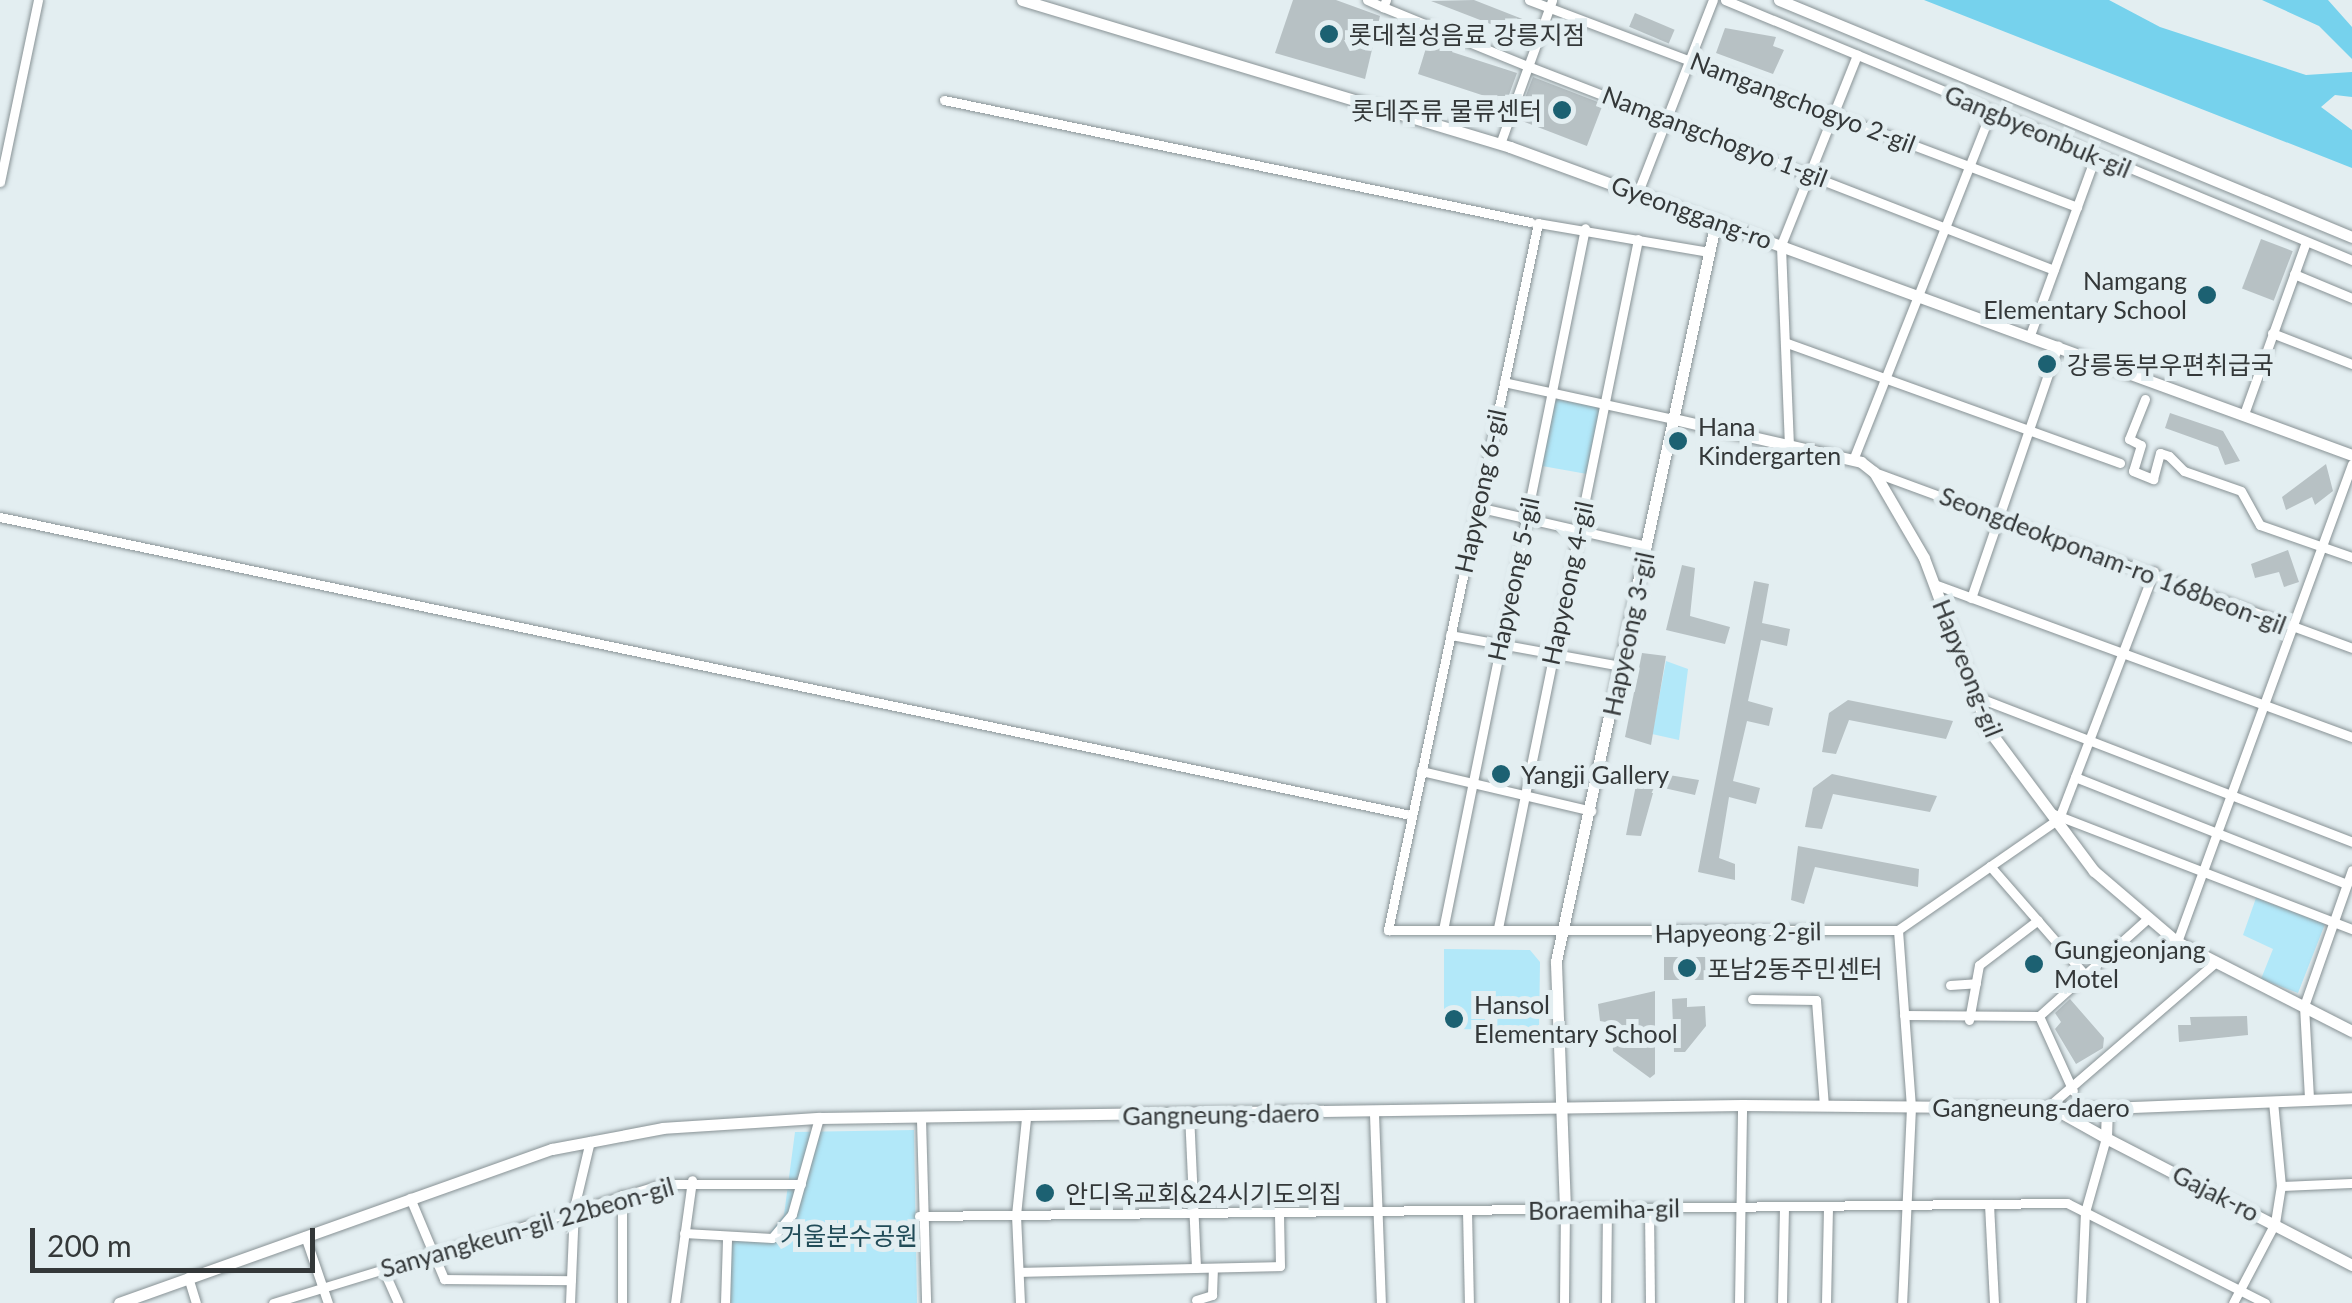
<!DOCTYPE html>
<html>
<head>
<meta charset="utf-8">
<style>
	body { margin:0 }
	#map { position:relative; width:2352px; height:1303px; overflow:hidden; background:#e3eef1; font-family:Lato,"Noto Sans KR",sans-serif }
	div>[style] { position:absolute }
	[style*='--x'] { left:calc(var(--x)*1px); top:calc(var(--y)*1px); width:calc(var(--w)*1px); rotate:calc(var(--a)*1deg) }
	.green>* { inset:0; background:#b2e8f9; transform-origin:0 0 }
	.water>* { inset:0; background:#76d2ed }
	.building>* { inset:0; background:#b7c1c4; transform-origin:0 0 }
	.roads { filter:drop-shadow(0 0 2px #889295) drop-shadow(0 0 2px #889295) }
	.minor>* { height:9px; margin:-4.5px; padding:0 4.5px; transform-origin:4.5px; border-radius:4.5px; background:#fff }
	.tertiary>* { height:11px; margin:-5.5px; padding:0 5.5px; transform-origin:5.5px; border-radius:5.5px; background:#fff }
	.dots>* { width:28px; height:28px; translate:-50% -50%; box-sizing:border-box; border:5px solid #e3eef1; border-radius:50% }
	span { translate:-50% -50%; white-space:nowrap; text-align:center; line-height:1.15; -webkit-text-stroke:10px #e3eef1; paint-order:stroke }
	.poi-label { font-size:25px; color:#343839 }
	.left { translate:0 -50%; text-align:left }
	.right { translate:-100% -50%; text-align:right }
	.street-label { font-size:25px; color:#343839 }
	.park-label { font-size:25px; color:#224c58 }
	.scale { position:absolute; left:30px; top:1228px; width:285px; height:45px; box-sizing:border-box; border:5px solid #343839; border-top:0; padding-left:12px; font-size:30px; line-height:35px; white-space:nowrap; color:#343839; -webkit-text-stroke:8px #e3eef1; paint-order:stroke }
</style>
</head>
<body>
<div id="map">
	<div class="green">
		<i style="left:1554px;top:399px;width:47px;height:68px;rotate:10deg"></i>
		<i style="clip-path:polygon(1666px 661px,1688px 669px,1679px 740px,1652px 734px)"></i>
		<i style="clip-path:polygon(2256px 898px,2325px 924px,2298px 993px,2261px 979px,2273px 949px,2243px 935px)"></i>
		<i style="clip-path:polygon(1444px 949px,1530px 950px,1540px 962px,1539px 1030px,1444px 1029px)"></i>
		<i style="clip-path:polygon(914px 1130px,917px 1303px,731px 1303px,730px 1240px,768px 1235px,784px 1215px,795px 1132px)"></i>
	</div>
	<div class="water">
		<i style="clip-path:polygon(1924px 0,2109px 0,2160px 27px,2306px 75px,2352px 72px,2352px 97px,2335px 95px,2321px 107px,2352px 130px,2352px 168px)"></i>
		<i style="clip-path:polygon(2262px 0,2328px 0,2352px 27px,2352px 59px,2319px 26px)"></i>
	</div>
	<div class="building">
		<i style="clip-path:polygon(1293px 0,1336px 0,1380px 16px,1365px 79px,1275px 53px)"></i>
		<i style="clip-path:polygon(1474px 0,1525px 20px,1519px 35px,1431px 1px)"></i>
		<i style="left:1635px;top:13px;width:43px;height:15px;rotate:23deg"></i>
		<i style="clip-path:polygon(1725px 28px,1776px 37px,1773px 46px,1784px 50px,1773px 74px,1716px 53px)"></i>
		<i style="clip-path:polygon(1430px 35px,1455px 45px,1452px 52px,1517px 73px,1506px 103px,1418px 74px)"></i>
		<i style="left:1533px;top:77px;width:75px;height:45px;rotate:21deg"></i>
		<i style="left:2261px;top:239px;width:34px;height:53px;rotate:21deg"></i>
		<i style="clip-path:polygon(2170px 413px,2223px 431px,2240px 461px,2225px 465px,2218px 447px,2165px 428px)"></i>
		<i style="clip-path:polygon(2326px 464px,2333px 491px,2315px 505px,2312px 497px,2286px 510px,2282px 497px)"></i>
		<i style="clip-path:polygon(2288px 550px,2299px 582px,2284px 587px,2279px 572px,2255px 578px,2251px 564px)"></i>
		<i style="clip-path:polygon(1682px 565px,1695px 568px,1690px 616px,1730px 627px,1725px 644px,1666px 630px)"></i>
		<i style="clip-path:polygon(1754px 581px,1769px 584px,1762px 623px,1790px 629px,1787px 646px,1761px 640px,1748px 701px,1773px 708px,1769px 726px,1747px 721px,1733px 781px,1760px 788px,1756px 804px,1729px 797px,1719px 858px,1735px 864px,1735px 880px,1698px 872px)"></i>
		<i style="clip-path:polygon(1642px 653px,1666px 656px,1651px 745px,1625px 737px)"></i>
		<i style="clip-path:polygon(1848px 700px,1953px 721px,1946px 739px,1849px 720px,1836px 754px,1822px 752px,1829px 713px)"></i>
		<i style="clip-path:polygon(1639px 770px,1699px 780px,1695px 795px,1655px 786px,1641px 836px,1626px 835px)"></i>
		<i style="clip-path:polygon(1832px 774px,1937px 796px,1930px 812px,1833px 794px,1822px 829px,1805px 827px,1813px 788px)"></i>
		<i style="clip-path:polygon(1798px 846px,1919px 869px,1918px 887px,1815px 867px,1804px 904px,1791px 900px)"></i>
		<i style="left:1664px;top:957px;width:45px;height:23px"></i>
		<i style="clip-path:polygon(1655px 991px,1655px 1074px,1650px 1078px,1613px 1051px,1611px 1023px,1600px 1021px,1598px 1004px)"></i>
		<i style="clip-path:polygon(1687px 998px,1687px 1007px,1705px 1006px,1706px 1026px,1685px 1052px,1674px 1052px,1672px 999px)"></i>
		<i style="clip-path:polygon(2070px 999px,2104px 1038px,2103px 1048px,2076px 1064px,2055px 1029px,2061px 1022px,2055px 1013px)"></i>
		<i style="clip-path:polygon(2247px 1016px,2248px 1035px,2179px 1042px,2178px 1025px,2191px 1025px,2190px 1017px)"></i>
	</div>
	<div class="roads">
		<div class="minor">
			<i style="--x:1367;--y:0;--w:17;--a:24"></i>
			<i style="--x:1386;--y:0;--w:8;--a:113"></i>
			<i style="--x:1383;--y:7;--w:153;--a:22.2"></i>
			<i style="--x:1525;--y:65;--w:567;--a:21.18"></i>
			<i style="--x:1529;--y:0;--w:586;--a:20.69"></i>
			<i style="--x:1725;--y:0;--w:679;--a:22.52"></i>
			<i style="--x:944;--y:100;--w:599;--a:11.76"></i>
			<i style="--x:1500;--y:144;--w:153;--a:-70.1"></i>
			<i style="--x:0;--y:182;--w:186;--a:-78.2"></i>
			<i style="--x:1638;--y:192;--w:206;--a:-68.7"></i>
			<i style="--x:1709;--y:252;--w:173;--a:-170.4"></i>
			<i style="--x:1538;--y:223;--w:723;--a:101.98"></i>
			<i style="--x:1388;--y:930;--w:510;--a:0"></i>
			<i style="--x:1898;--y:930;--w:190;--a:-34.7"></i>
			<i style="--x:2294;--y:274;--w:63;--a:22.5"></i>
			<i style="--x:2272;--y:333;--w:86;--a:21.2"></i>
			<i style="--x:2030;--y:335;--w:192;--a:-69.9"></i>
			<i style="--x:1787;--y:343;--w:354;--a:19.8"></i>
			<i style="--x:1504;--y:382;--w:174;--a:12.3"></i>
			<i style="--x:2145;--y:399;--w:43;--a:111.8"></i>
			<i style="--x:2129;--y:439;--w:13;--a:27"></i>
			<i style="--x:2141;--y:445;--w:27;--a:107"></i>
			<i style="--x:2133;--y:471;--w:22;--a:22"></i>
			<i style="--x:2153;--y:479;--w:27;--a:-75"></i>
			<i style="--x:2160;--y:453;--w:9;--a:18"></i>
			<i style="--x:2169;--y:456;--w:21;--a:45"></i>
			<i style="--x:2184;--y:471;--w:60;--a:19.3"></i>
			<i style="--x:2241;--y:491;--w:39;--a:61"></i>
			<i style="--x:2260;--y:525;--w:97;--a:19.2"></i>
			<i style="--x:2244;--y:414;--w:183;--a:-70.2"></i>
			<i style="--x:1789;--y:446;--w:201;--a:-92.3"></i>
			<i style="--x:1781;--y:245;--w:205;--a:-68.2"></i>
			<i style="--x:1853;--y:460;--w:375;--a:-68.4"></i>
			<i style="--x:1874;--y:472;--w:509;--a:20.21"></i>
			<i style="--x:1477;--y:507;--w:174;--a:12.9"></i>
			<i style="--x:0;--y:517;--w:1437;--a:11.93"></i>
			<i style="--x:1934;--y:584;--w:445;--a:20.1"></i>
			<i style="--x:1971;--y:598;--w:267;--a:-71"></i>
			<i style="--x:1450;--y:635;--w:174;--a:10.3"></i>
			<i style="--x:1977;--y:697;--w:402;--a:21.1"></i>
			<i style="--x:1421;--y:771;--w:175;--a:13.2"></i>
			<i style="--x:2075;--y:777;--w:292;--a:21.5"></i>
			<i style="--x:2051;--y:813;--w:323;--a:21.1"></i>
			<i style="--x:2060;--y:816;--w:262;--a:-69"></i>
			<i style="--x:1990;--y:866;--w:145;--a:48.9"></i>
			<i style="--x:1498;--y:928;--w:703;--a:-78.51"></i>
			<i style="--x:1443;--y:930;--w:716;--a:-78.56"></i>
			<i style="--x:1898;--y:930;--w:177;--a:85.8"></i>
			<i style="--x:1911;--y:1107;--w:196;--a:92.6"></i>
			<i style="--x:2177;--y:942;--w:509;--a:-69.89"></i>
			<i style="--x:1950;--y:985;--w:26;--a:-4"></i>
			<i style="--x:1752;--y:999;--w:64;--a:0.9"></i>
			<i style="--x:1816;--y:1000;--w:106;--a:85.7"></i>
			<i style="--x:1904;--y:1015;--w:135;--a:0.4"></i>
			<i style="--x:2039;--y:1016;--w:145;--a:-41.9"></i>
			<i style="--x:2039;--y:1016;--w:82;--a:65.6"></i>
			<i style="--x:1969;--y:1020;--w:56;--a:-79.7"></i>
			<i style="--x:1979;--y:965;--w:74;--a:-37.3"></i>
			<i style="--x:2309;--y:1098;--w:92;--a:-93.1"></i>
			<i style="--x:2304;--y:1006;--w:144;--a:-70.6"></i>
			<i style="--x:2049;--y:1106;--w:221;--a:-40.8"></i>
			<i style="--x:1189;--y:1113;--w:155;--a:87.4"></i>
			<i style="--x:1374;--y:1114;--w:189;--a:87.9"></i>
			<i style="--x:921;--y:1119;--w:184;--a:88.4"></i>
			<i style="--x:2281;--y:1186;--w:71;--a:-2.4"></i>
			<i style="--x:410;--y:1198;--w:88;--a:67.2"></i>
			<i style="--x:444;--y:1279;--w:127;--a:0.5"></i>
			<i style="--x:1989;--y:1204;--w:99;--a:87.1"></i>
			<i style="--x:1649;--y:1208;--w:95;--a:89.4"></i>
			<i style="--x:1467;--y:1210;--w:93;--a:88.8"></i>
			<i style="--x:919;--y:1216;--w:1148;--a:-0.65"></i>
			<i style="--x:2067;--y:1203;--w:222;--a:26.8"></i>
			<i style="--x:684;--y:1233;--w:88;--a:3.3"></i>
			<i style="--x:772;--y:1238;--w:31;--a:-50"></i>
			<i style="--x:792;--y:1214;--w:100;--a:-74.3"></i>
			<i style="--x:305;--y:1236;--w:71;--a:71.1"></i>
			<i style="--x:383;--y:1269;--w:37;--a:66"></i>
			<i style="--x:1020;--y:1272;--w:260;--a:-1.3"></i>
			<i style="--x:1280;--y:1266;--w:54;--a:-91.1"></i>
			<i style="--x:188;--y:1277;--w:27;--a:73"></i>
			<i style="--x:1196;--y:1300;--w:17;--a:-17"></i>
			<i style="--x:1212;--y:1295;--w:27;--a:-88"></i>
			<i style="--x:273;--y:1303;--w:408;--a:-17"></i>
			<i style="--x:663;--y:1184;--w:138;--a:0"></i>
			<i style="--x:570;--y:1303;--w:95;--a:-87.6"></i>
			<i style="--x:574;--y:1208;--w:69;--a:-76.6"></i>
			<i style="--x:622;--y:1303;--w:108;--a:-90"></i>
			<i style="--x:675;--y:1303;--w:124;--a:-82.1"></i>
			<i style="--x:725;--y:1303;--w:64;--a:-88.2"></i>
			<i style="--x:1020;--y:1303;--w:88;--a:-92.6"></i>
			<i style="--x:1016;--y:1215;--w:98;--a:-84.1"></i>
			<i style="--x:1564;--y:1303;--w:94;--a:-89.4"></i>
			<i style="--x:1606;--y:1303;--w:94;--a:-89.4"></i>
			<i style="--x:1739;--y:1303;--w:198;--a:-89.1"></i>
			<i style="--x:1782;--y:1303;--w:96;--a:-88.8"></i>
			<i style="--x:1826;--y:1303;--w:96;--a:-88.8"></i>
			<i style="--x:2081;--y:1303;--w:91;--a:-87.5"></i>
			<i style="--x:2085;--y:1212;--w:77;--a:-74.2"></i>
			<i style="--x:2233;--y:1303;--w:90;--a:-62.3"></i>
			<i style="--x:2275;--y:1223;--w:37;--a:-81"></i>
			<i style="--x:2281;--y:1186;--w:85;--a:-95.4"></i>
		</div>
		<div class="tertiary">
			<i style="--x:1022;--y:0;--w:510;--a:16.76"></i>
			<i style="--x:1510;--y:147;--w:897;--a:20.09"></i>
			<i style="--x:1779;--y:0;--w:620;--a:22.47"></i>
			<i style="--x:1674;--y:419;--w:192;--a:12.9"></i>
			<i style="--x:1861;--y:462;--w:16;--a:38"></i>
			<i style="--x:1874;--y:472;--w:99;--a:59.8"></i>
			<i style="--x:1924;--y:558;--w:183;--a:69.5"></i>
			<i style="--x:1988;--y:729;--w:177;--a:53.3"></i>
			<i style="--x:2094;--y:871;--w:109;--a:40.5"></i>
			<i style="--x:2177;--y:942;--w:196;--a:27"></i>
			<i style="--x:2049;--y:1106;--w:65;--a:29.3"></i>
			<i style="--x:2107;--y:1108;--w:30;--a:92"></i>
			<i style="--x:2106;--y:1138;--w:277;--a:27.3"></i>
			<i style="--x:1565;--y:1209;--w:248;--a:-92.1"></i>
			<i style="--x:1556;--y:961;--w:757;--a:-77.8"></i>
			<i style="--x:119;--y:1303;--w:460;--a:-19.6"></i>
			<i style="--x:552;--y:1149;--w:113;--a:-10.7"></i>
			<i style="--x:663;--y:1128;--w:156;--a:-3.7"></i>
			<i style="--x:819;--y:1118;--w:923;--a:-0.81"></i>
			<i style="--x:1742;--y:1105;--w:365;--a:0.5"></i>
			<i style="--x:2107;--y:1108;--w:245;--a:-2.3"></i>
		</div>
	</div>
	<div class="dots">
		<i style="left:1329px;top:34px;background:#1c6172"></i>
		<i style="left:1562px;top:110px;background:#1c6172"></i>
		<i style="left:2207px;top:295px;background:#1c6172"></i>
		<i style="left:2047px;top:364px;background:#1c6172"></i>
		<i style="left:1678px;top:441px;background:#1c6172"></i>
		<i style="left:1501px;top:774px;background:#1c6172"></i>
		<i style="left:2034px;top:964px;background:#1c6172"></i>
		<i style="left:1687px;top:968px;background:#1c6172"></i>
		<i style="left:1454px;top:1019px;background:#1c6172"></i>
		<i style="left:1045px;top:1193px;background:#1c6172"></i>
	</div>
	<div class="poi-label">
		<span class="left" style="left:1349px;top:34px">롯데칠성음료 강릉지점</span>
		<span class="right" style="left:1542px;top:110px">롯데주류 물류센터</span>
		<span class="right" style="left:2187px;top:295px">Namgang<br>Elementary School</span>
		<span class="left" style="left:2067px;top:364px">강릉동부우편취급국</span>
		<span class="left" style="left:1698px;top:441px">Hana<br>Kindergarten</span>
		<span class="left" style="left:1521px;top:774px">Yangji Gallery</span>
		<span class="left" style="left:2054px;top:964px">Gungjeonjang<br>Motel</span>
		<span class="left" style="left:1707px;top:968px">포남2동주민센터</span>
		<span class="left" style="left:1474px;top:1019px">Hansol<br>Elementary School</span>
		<span class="left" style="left:1065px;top:1193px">안디옥교회&amp;24시기도의집</span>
	</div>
	<div class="street-label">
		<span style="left:1803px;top:102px;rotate:21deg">Namgangchogyo 2-gil</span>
		<span style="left:2038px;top:131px;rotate:23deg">Gangbyeonbuk-gil</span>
		<span style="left:1715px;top:136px;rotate:21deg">Namgangchogyo 1-gil</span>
		<span style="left:1692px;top:212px;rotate:20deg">Gyeonggang-ro</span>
		<span style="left:1480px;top:491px;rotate:-78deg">Hapyeong 6-gil</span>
		<span style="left:2113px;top:560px;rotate:21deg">Seongdeokponam-ro 168beon-gil</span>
		<span style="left:1513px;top:579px;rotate:-78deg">Hapyeong 5-gil</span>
		<span style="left:1567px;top:583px;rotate:-78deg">Hapyeong 4-gil</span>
		<span style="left:1628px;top:634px;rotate:-78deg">Hapyeong 3-gil</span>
		<span style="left:1968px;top:668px;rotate:68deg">Hapyeong-gil</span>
		<span style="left:1738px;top:932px;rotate:-1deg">Hapyeong 2-gil</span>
		<span style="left:2031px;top:1107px">Gangneung-daero</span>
		<span style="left:1221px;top:1114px;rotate:-1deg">Gangneung-daero</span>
		<span style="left:2216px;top:1193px;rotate:27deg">Gajak-ro</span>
		<span style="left:1604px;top:1209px;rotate:-1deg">Boraemiha-gil</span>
		<span style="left:527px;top:1227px;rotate:-16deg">Sanyangkeun-gil 22beon-gil</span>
	</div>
	<div class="park-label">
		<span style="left:849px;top:1235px">거울분수공원</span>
	</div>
	<div class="scale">200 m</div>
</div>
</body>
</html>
